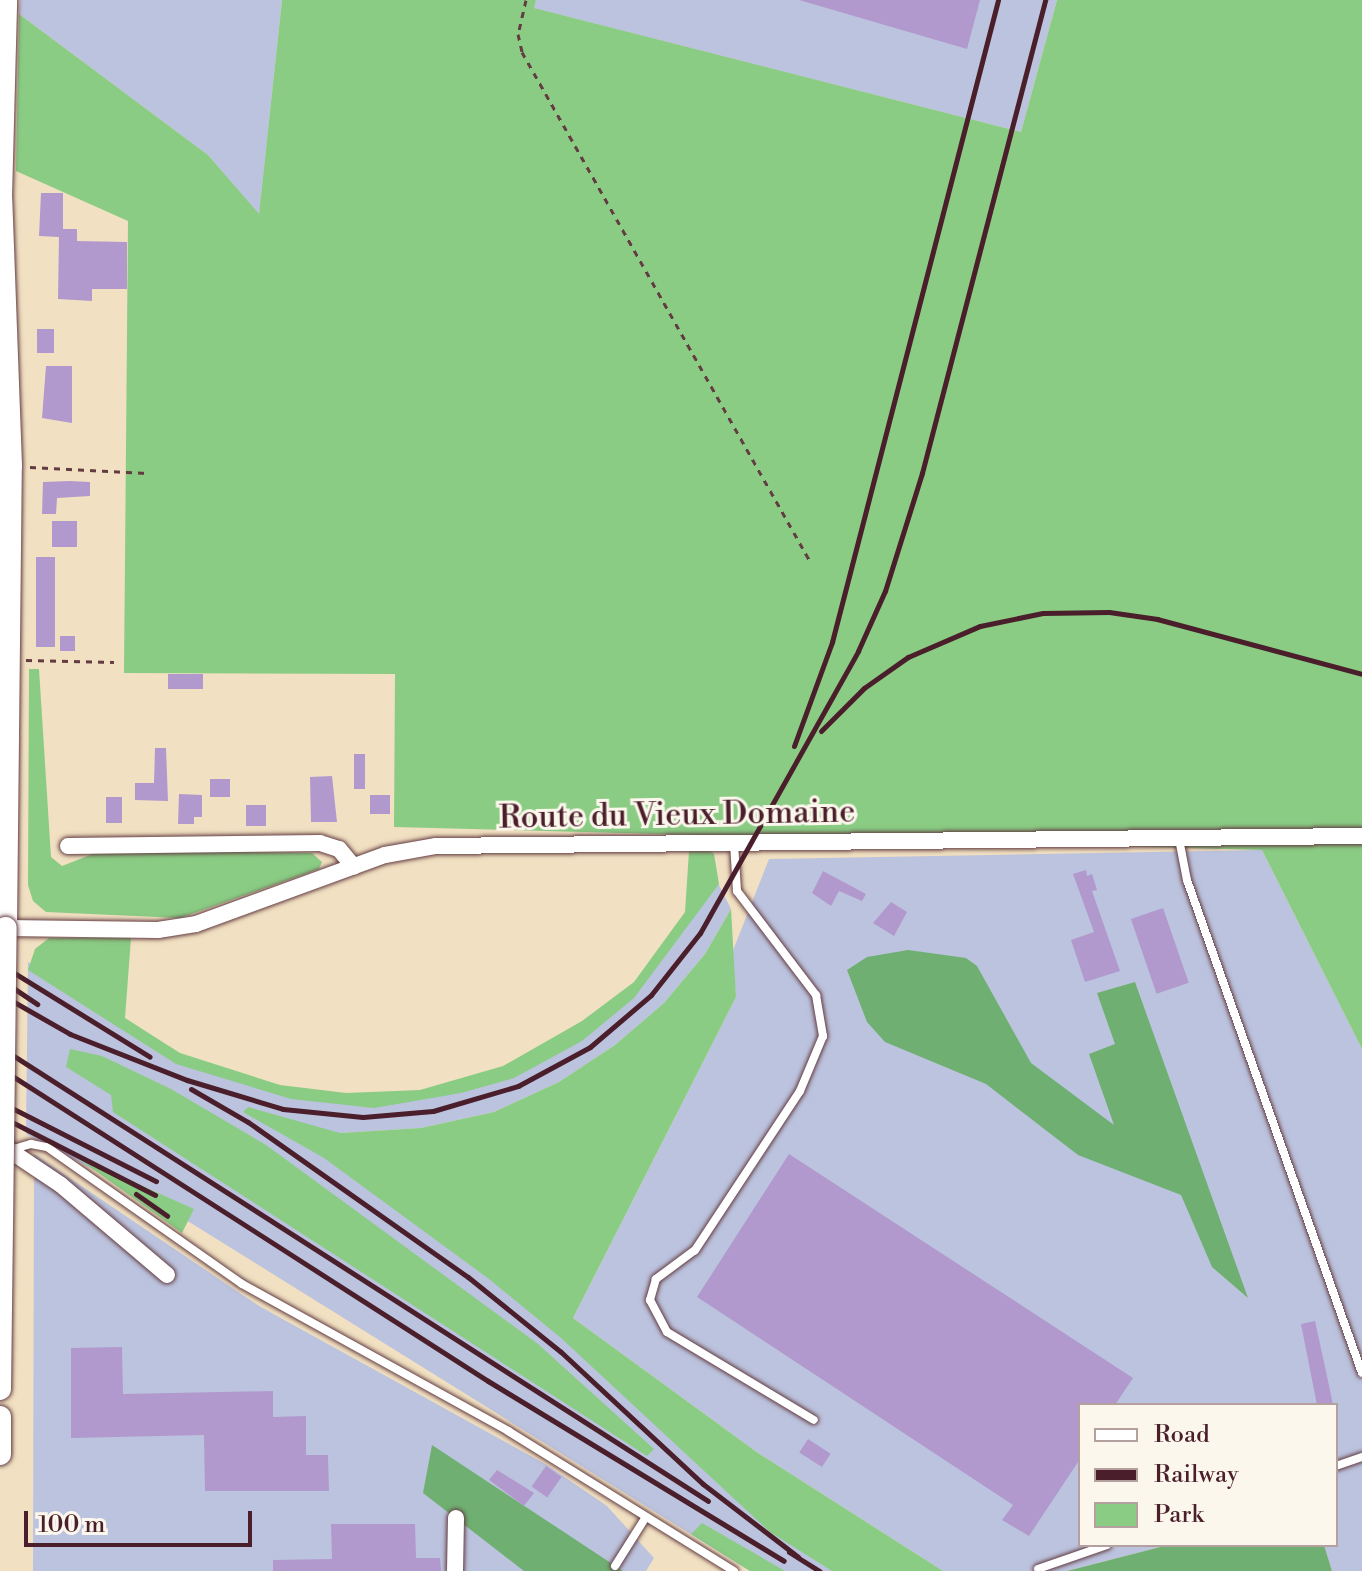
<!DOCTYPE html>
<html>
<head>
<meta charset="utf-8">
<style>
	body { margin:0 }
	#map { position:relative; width:1362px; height:1571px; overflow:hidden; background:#f1e0c1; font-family:"Libre Bodoni",serif }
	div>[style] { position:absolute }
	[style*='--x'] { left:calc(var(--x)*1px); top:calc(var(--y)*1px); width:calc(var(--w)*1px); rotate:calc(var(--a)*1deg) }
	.industrial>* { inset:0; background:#bcc3de }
	.green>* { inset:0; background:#8acc84 }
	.forest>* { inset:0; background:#6fb072 }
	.building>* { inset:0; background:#b199cd; transform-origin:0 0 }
	.path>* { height:3px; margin-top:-1.5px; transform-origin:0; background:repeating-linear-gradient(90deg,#633c42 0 6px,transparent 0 12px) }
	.roads { filter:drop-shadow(0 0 2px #633c42) drop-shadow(0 0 2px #633c42) }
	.lane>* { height:8px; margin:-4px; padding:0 4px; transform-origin:4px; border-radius:4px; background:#fff }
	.street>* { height:16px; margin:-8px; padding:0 8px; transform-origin:8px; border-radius:8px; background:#fff }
	.secondary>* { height:22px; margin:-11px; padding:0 11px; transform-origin:11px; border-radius:11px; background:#fff }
	.rail>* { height:5px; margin:-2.5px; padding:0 2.5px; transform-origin:2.5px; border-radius:2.5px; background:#4a1f2b }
	.bridges { filter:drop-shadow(0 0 2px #633c42) drop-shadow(0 0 2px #633c42) }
	.secondary-bridge>* { height:22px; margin:-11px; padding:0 11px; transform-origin:11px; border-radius:11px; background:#fff }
	span { translate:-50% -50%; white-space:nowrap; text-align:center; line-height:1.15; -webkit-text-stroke:6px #fbf7ec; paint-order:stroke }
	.street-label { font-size:32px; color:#4a1f2b }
	.legend { position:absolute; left:1078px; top:1403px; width:260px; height:144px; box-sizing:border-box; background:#fbf7ec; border:2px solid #b4a19f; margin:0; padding:10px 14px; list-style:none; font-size:24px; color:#4a1f2b }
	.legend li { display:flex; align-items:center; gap:16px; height:40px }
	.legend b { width:40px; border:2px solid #b4a19f }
	.scale { position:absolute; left:24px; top:1511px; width:228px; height:36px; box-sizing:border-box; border:4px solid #4a1f2b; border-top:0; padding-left:10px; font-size:24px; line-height:28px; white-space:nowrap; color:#4a1f2b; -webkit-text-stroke:6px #fbf7ec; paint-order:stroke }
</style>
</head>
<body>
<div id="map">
	<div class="industrial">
		<i style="clip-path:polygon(20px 0,282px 0,259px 215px,208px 155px,19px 14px)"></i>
		<i style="clip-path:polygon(536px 0,1057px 0,1021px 132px,533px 8px)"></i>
		<i style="clip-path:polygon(1262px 850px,1362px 1049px,1362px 1571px,1332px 1571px,1324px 1545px,1336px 1545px,1336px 1405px,1080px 1405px,1080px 1545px,1168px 1545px,1067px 1571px,943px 1571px,758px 1453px,573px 1318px,736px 997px,732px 953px,769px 859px)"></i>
		<i style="clip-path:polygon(716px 879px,731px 909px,705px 954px,664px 1003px,615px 1045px,559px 1082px,494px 1112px,421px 1128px,340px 1133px,495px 1279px,863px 1571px,750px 1571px,170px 1210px,26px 1134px,28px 962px,177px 1058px,247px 1085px,388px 1100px,541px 1061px,646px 977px)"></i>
		<i style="clip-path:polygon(34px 1154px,259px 1306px,547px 1465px,607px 1506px,654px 1558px,646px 1571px,33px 1571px)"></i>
	</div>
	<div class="green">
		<i style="clip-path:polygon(282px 0,536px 0,534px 8px,1021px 132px,1057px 0,1362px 0,1362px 1049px,1262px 850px,394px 827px,395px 674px,124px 673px,128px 221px,16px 171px,19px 14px,208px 155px,259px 214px)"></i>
		<i style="clip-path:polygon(29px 669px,39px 669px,51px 857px,62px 866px,103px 850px,312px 853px,322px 862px,319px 869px,180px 918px,46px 912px,33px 901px,28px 885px)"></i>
		<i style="clip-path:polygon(708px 849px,714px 854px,719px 884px,634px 998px,582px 1041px,514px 1078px,461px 1093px,374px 1108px,291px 1099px,176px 1064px,28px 970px,35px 949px,49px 938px,131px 938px,125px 1018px,180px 1053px,280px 1085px,346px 1093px,420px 1090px,503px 1066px,582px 1021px,634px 982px,685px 912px,689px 851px)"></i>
		<i style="clip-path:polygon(731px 909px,736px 997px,573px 1318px,758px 1453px,943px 1571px,832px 1571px,770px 1532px,561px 1338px,489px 1279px,324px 1158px,243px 1112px,248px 1107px,340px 1133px,421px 1128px,494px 1112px,559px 1082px,615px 1045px,664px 1003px,705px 954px)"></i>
		<i style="clip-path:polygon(70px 1049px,102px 1056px,171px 1089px,266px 1145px,538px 1344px,654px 1449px,647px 1456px,113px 1112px,111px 1095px,66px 1067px)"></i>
		<i style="clip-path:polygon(75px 1156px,194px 1209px,182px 1233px)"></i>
		<i style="clip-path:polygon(702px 1523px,785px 1571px,750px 1571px,691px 1534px)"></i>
	</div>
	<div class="forest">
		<i style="clip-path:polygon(908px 950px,966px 958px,977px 966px,1031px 1063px,1114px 1125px,1089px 1054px,1115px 1044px,1097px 993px,1135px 982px,1248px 1298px,1212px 1267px,1181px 1195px,1078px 1155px,986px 1084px,885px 1042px,867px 1022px,847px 970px,867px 957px)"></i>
		<i style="clip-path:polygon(432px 1445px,623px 1571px,524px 1571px,423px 1493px)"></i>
		<i style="clip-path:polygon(1168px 1545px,1324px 1545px,1332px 1571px,1067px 1571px)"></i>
	</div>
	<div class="building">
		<i style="clip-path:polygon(799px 0,980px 0,967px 49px)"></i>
		<i style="clip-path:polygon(41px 193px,63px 193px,63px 229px,77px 229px,77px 241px,127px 242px,127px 289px,92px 289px,92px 301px,58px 299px,59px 237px,39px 236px)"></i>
		<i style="left:37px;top:329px;width:17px;height:24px"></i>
		<i style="clip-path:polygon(46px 366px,72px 366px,72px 423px,42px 418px)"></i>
		<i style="clip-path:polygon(70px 481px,90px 482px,90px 496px,57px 498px,56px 514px,42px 514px,43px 482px)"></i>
		<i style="left:52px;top:521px;width:25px;height:26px"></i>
		<i style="left:36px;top:557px;width:19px;height:90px"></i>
		<i style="left:75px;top:636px;width:15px;height:15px;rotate:90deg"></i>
		<i style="left:168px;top:674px;width:35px;height:15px"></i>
		<i style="clip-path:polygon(155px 748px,166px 748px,168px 801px,135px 800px,135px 783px,154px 783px)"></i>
		<i style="left:354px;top:754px;width:11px;height:35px"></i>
		<i style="clip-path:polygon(332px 776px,337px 822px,311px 822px,310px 777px)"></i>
		<i style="left:230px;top:779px;width:18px;height:20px;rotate:90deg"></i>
		<i style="clip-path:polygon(179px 794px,202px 795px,202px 817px,194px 817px,194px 824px,178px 824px)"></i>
		<i style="left:390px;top:795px;width:19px;height:20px;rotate:90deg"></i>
		<i style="left:122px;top:797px;width:26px;height:16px;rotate:90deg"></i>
		<i style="left:246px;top:805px;width:20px;height:21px"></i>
		<i style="clip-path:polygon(1086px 870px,1087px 876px,1092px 874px,1097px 890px,1092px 891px,1120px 971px,1085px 982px,1071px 940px,1094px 932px,1073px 874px)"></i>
		<i style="clip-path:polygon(823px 871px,866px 894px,862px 901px,839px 891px,831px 906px,812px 893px)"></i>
		<i style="clip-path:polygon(891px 902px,907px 912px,894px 936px,873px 923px)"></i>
		<i style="left:1163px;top:908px;width:79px;height:34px;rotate:71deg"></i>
		<i style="clip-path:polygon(789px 1154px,1133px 1378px,1115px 1405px,1080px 1405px,1080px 1459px,1029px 1536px,1002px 1520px,1013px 1505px,697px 1297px)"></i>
		<i style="clip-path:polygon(1315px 1321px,1327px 1376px,1333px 1405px,1317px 1405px,1301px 1324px)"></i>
		<i style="clip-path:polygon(122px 1347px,123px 1394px,273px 1391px,273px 1417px,306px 1416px,306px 1455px,328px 1455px,329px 1491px,205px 1491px,204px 1435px,71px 1438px,71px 1348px)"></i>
		<i style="left:808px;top:1439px;width:27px;height:16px;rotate:33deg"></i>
		<i style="left:546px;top:1466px;width:19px;height:25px;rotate:35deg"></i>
		<i style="clip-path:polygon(497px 1470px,534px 1493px,524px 1506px,489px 1480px)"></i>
		<i style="clip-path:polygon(331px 1524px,415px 1524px,416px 1558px,440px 1558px,441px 1571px,273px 1571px,273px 1560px,332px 1559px)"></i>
	</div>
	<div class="path">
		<i style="--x:526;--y:0;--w:35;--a:103"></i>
		<i style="--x:518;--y:34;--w:18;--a:77"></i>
		<i style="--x:522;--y:52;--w:585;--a:60.5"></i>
		<i style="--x:30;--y:467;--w:117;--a:2.9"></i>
		<i style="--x:26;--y:660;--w:88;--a:1.3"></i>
	</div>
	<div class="roads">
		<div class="lane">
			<i style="--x:1179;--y:839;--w:42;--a:79"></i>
			<i style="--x:1187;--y:880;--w:523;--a:70.46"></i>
			<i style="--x:734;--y:843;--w:48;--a:86.4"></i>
			<i style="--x:737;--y:891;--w:131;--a:52.8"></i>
			<i style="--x:816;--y:995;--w:42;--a:80.3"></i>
			<i style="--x:823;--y:1036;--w:60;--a:112.7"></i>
			<i style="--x:800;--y:1091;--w:191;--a:123.4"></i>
			<i style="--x:695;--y:1250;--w:49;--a:143.4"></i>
			<i style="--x:656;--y:1279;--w:22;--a:106"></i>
			<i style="--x:650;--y:1300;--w:36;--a:62"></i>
			<i style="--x:667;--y:1332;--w:171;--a:30.9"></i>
			<i style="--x:10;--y:1150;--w:22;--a:-16"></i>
			<i style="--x:31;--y:1144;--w:16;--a:11"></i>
			<i style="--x:47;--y:1147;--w:238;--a:35.1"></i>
			<i style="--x:242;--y:1284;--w:304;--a:28.9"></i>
			<i style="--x:508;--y:1431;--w:266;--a:31.8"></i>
			<i style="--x:1336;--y:1466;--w:28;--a:-19"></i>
			<i style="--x:615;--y:1566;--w:58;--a:-57.7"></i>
			<i style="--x:1038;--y:1569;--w:73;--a:-19.2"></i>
		</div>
		<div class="street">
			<i style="--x:68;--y:846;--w:252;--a:-0.7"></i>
			<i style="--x:320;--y:843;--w:20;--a:18"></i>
			<i style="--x:339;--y:849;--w:23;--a:50"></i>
			<i style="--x:6;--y:928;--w:152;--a:0.8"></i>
			<i style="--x:158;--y:930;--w:38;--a:-9"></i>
			<i style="--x:196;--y:924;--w:201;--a:-20.1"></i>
			<i style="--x:385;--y:855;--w:52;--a:-10"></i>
			<i style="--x:436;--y:846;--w:926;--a:-0.62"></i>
			<i style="--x:0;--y:1144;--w:73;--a:33.9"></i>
			<i style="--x:61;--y:1185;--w:139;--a:40.3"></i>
			<i style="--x:455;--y:1571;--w:53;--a:-88.9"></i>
		</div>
		<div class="secondary">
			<i style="--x:6;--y:928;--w:462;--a:-89.4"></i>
			<i style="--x:11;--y:466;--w:269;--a:-92.1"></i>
			<i style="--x:1;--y:197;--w:197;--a:-88.5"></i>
			<i style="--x:0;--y:1417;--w:37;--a:90"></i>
		</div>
	</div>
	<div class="rail">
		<i style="--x:821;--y:731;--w:61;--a:-45"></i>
		<i style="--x:864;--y:688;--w:54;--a:-35.2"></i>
		<i style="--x:908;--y:657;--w:78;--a:-23.3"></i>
		<i style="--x:980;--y:626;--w:64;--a:-11.7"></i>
		<i style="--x:1043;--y:613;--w:66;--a:-0.9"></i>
		<i style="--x:1109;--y:612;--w:49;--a:8.3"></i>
		<i style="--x:1157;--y:619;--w:212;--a:15"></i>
		<i style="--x:794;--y:746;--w:111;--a:-69.9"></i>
		<i style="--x:832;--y:642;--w:663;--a:-75.5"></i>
		<i style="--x:0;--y:964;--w:176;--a:31.8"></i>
		<i style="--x:0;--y:979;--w:45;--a:34"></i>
		<i style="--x:0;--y:994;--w:81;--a:29.7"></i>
		<i style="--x:70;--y:1034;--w:126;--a:21.5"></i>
		<i style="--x:187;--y:1080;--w:100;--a:16.8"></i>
		<i style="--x:283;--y:1109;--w:80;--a:5.7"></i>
		<i style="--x:363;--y:1117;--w:70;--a:-4.9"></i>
		<i style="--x:433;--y:1111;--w:89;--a:-16.4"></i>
		<i style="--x:518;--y:1086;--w:82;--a:-28.4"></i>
		<i style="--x:590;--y:1047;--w:80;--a:-40.4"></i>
		<i style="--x:651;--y:995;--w:79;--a:-51.7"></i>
		<i style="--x:700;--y:933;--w:323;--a:-60.7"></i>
		<i style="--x:858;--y:651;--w:66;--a:-65.8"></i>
		<i style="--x:885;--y:591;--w:124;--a:-72.6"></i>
		<i style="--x:922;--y:473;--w:489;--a:-75.4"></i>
		<i style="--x:0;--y:1047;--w:841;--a:32.67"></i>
		<i style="--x:0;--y:1068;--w:580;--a:32.68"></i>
		<i style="--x:488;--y:1381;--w:346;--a:31.3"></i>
		<i style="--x:191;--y:1089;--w:66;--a:30.1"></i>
		<i style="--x:248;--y:1122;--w:269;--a:35.2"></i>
		<i style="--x:468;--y:1277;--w:119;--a:38.9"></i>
		<i style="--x:561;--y:1352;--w:194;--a:42.9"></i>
		<i style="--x:703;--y:1484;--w:120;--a:37.5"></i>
		<i style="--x:0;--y:1102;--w:175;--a:26.9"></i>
		<i style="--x:0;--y:1116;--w:174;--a:27"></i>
		<i style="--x:136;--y:1194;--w:38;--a:35"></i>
		<i style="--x:789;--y:1552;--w:36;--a:32"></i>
	</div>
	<div class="bridges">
		<div class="secondary-bridge">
			<i style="--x:0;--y:1389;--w:461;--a:-89.3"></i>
		</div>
	</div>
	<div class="street-label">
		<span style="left:677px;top:815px;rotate:-1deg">Route du Vieux Domaine</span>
	</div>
	<ul class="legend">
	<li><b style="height:10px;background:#fff"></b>Road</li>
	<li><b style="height:10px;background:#4a1f2b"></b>Railway</li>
	<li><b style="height:22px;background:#8acc84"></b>Park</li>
	</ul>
	<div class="scale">100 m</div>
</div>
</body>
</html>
